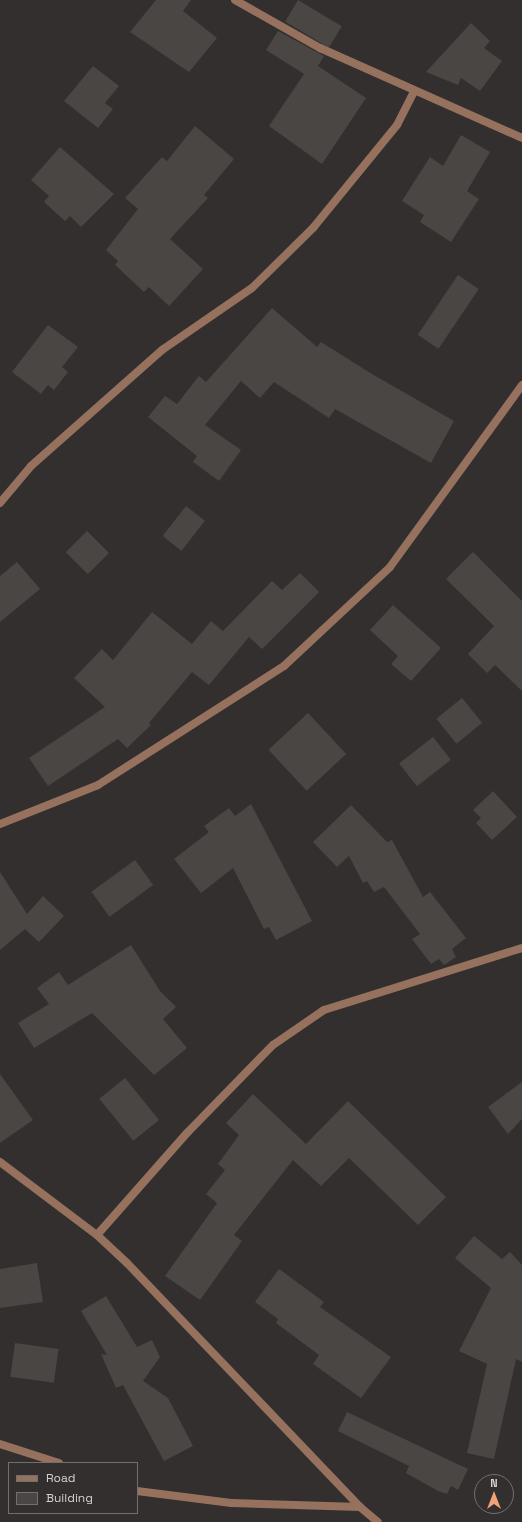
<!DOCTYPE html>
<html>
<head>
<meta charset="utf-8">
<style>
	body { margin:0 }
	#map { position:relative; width:522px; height:1522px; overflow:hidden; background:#322f2e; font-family:"Space Grotesk",sans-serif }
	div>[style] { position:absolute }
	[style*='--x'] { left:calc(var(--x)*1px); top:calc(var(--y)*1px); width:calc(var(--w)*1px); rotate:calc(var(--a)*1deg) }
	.building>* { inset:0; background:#494644; transform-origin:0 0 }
	.street>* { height:8px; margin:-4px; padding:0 4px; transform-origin:4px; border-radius:4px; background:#95715e }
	span { translate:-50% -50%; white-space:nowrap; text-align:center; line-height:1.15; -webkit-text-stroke:3px #322f2e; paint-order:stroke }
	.legend { position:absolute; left:8px; top:1462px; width:130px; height:52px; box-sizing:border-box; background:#322f2e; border:1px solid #72706f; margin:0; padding:5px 7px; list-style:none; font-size:12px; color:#d3d1d0 }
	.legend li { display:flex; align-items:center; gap:8px; height:20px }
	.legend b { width:20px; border:1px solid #72706f }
	.north { position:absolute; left:474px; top:1474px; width:40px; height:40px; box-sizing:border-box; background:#322f2e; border:1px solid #72706f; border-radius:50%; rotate:0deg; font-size:11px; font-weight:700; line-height:16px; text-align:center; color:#d3d1d0 }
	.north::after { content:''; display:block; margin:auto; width:14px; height:18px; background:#f0a27a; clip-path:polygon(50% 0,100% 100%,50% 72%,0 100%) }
</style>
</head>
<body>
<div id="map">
	<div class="building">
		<i style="clip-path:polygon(156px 0,191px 0,183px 11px,217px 38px,189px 72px,130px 32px)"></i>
		<i style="left:298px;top:0;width:51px;height:25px;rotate:31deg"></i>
		<i style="clip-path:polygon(471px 23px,490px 41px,484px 48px,502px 61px,480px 91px,461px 78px,458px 85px,426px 72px)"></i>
		<i style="clip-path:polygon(278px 31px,324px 56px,318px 66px,366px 98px,322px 164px,269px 126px,304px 74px,266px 50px)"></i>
		<i style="clip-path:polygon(93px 66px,119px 86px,105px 103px,113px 109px,98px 128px,64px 101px)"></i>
		<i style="clip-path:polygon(195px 126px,234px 159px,204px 195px,208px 198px,170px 239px,203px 269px,169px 306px,149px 287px,144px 292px,115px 265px,118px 261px,106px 250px,138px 209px,125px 198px,162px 157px,167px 161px)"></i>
		<i style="clip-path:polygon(461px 135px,490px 152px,467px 191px,479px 199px,451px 242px,420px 222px,424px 215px,402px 201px,430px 157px,443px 166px)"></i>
		<i style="clip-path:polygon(60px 147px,114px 194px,81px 227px,70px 216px,65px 221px,44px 202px,49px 196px,31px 180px)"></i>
		<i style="left:458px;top:275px;width:25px;height:72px;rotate:34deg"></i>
		<i style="clip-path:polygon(272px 308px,317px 347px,321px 342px,372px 374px,454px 421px,431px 463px,335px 409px,329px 418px,274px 382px,260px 398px,241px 381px,205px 425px,241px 450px,219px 481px,193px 462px,197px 456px,148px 417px,165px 396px,177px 404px,199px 376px,206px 382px)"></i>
		<i style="clip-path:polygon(48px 325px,78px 347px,62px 367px,68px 372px,54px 390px,48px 385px,41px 394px,12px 372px)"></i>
		<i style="left:186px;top:506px;width:24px;height:38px;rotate:38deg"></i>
		<i style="left:87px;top:531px;width:31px;height:30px;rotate:45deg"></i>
		<i style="clip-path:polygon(473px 552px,522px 601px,522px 691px,495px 665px,487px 673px,468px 654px,494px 626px,446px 579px)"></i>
		<i style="clip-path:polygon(17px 562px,40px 589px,0 622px,0 576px)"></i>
		<i style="clip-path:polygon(300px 573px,319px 592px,262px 649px,249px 637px,209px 685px,192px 672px,149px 723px,151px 725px,127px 748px,118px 739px,48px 786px,29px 758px,105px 707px,74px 678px,102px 649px,113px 660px,152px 612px,192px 644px,211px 621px,223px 631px,272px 581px,282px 590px)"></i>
		<i style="clip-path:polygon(393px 605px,441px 648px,411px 681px,391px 664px,398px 656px,370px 630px)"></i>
		<i style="left:462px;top:698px;width:32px;height:33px;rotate:51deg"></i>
		<i style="left:308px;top:713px;width:56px;height:54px;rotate:47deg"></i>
		<i style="left:433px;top:737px;width:29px;height:43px;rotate:52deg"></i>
		<i style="clip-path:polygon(493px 791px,517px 817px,492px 840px,476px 823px,481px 818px,473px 810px)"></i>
		<i style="clip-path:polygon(251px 804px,312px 921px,276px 940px,269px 927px,264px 929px,233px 868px,201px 893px,174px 859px,209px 832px,204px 826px,229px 808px,235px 816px)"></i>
		<i style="clip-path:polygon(351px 805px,387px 842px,392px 840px,423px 897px,430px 892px,466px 938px,452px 949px,456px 957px,444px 965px,439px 959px,431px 964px,412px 939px,420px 934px,384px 887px,374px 892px,367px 881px,363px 883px,349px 856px,337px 867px,313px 842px)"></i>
		<i style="left:135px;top:860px;width:31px;height:54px;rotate:54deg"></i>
		<i style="clip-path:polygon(0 872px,27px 914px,43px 896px,64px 916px,39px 942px,25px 929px,0 950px)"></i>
		<i style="clip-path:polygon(131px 945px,160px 991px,176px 1007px,163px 1019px,187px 1048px,154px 1075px,92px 1013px,34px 1048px,18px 1023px,49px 1004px,37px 988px,59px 972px,68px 985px)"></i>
		<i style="clip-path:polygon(0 1074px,33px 1120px,0 1143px)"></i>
		<i style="left:125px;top:1078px;width:54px;height:33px;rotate:51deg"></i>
		<i style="clip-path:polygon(522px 1082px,522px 1119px,508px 1134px,488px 1107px)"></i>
		<i style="clip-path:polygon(253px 1094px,306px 1144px,348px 1101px,446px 1197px,418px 1225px,349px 1158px,321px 1186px,293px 1160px,234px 1235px,242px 1241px,200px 1300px,165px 1276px,217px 1203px,206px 1194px,225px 1170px,218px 1164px,239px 1135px,226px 1123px)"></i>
		<i style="clip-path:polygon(474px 1236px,502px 1259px,510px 1252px,522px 1265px,522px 1362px,516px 1359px,494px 1459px,467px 1453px,487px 1364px,459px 1351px,491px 1288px,455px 1258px)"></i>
		<i style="clip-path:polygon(37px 1263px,43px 1302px,0 1308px,0 1269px)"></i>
		<i style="clip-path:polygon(279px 1269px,324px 1302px,320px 1307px,391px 1357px,361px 1398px,313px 1364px,319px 1355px,276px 1323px,278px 1319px,255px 1302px)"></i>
		<i style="clip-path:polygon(106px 1296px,137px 1347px,152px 1340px,160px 1357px,143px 1381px,168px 1398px,193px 1446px,164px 1461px,123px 1385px,116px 1388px,101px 1354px,107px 1355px,81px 1311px)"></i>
		<i style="left:15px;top:1343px;width:44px;height:34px;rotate:8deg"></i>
		<i style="clip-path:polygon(347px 1412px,468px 1469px,458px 1490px,451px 1486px,447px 1494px,438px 1491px,406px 1473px,409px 1466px,338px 1431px)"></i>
	</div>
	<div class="street">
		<i style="--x:235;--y:0;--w:98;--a:29.5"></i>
		<i style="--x:320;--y:48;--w:221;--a:24"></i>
		<i style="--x:0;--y:503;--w:48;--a:-50"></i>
		<i style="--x:31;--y:466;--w:175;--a:-41.5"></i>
		<i style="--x:162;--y:350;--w:109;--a:-34.6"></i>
		<i style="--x:252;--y:288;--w:86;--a:-44.5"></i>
		<i style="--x:313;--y:228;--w:133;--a:-50.8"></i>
		<i style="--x:397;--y:125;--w:38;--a:-63"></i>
		<i style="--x:0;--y:824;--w:105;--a:-21.7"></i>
		<i style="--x:98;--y:785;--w:221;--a:-32.6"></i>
		<i style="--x:284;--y:666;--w:145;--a:-43"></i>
		<i style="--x:390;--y:567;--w:225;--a:-54"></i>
		<i style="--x:0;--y:1162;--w:121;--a:37"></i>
		<i style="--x:97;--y:1235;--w:41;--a:43"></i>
		<i style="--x:127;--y:1263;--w:337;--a:46.3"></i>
		<i style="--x:360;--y:1507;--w:23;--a:40"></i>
		<i style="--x:97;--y:1235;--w:136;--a:-48.6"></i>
		<i style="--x:187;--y:1133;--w:123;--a:-45.7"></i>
		<i style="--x:273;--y:1045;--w:62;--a:-34.5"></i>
		<i style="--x:324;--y:1010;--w:207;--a:-17.4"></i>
		<i style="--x:0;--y:1444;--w:62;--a:17.9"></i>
		<i style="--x:137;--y:1491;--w:95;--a:7.3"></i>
		<i style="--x:231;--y:1503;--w:129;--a:1.8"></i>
	</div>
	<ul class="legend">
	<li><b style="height:5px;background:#95715e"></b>Road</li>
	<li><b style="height:11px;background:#494644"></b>Building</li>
	</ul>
	<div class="north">N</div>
</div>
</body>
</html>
